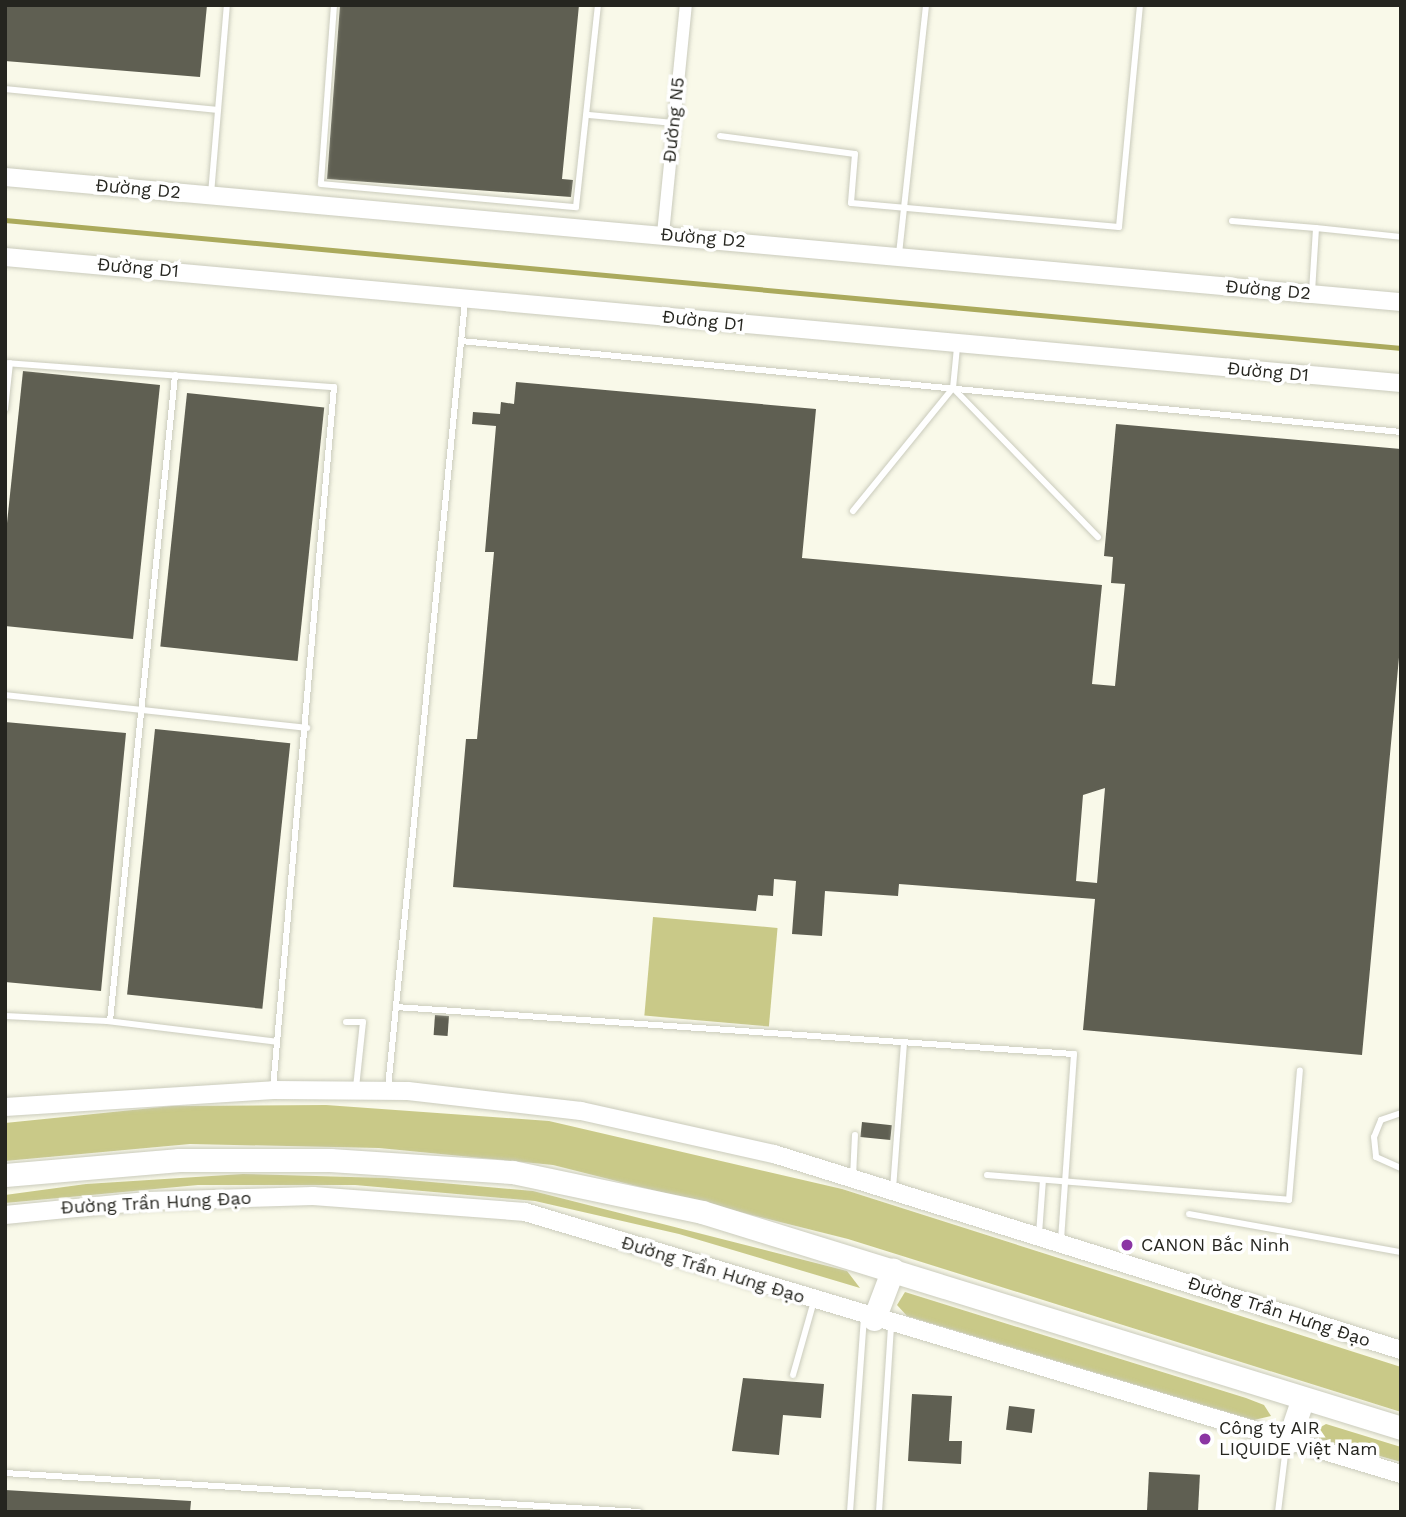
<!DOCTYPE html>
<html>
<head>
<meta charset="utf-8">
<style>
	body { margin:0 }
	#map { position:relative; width:1406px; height:1517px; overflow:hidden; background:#f9f9e9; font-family:"Work Sans",sans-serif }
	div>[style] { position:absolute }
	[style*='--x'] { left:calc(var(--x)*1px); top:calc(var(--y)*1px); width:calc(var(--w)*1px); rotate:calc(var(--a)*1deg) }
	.green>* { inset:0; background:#c9c988; transform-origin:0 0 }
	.stream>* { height:4.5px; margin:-2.25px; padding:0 2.25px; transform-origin:2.25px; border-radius:2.25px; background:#abaa5c }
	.building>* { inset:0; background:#5f5f52; transform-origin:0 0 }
	.roads { filter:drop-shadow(0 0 2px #cacbbc) drop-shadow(0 0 2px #cacbbc) }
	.lane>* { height:6px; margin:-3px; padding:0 3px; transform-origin:3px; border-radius:3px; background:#fff }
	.street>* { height:12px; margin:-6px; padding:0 6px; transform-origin:6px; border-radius:6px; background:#fff }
	.secondary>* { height:18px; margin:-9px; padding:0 9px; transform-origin:9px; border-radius:9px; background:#fff }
	.highway>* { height:23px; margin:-11.5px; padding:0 11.5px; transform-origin:11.5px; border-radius:11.5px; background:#fff }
	.dots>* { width:19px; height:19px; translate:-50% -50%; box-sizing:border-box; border:4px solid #fff; border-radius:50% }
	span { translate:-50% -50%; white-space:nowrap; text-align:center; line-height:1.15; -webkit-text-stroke:7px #fff; paint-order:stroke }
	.street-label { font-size:18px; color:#25251f }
	.poi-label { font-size:18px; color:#25251f }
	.left { translate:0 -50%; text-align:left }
	.frame { position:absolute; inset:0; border:7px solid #25251f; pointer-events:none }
</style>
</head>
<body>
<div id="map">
	<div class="green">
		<i style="left:653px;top:917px;width:125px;height:99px;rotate:5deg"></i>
		<i style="clip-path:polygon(326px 1105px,549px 1121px,842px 1189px,1401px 1367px,1401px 1412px,848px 1239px,553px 1165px,379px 1148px,190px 1144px,5px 1161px,5px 1123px,172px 1106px)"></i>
		<i style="clip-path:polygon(243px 1174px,386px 1178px,533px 1191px,847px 1271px,860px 1288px,679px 1234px,535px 1201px,355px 1185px,198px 1185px,5px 1203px,5px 1195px,86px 1184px)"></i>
		<i style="clip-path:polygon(905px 1292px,1246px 1398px,1264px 1405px,1271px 1416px,1254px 1420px,907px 1316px,897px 1305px)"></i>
		<i style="clip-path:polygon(1326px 1424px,1401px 1447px,1401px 1462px,1316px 1438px,1312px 1432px)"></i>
	</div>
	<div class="stream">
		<i style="--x:5;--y:220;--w:1402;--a:5.24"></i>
	</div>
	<div class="building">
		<i style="clip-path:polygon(5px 5px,207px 5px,200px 77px,5px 61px)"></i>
		<i style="clip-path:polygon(340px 5px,579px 5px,562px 179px,573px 180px,571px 197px,327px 179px)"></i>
		<i style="clip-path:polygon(23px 371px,160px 385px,133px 639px,5px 626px,5px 542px)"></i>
		<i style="clip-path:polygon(evenodd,516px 382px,816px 409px,802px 558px,1102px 585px,1092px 684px,1115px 686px,1125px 584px,1111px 583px,1113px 557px,1104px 556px,1116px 424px,1401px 449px,1401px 636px,1362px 1055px,1083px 1030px,1095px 899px,899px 884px,898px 896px,825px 891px,822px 936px,792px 934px,796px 881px,774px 879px,773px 896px,758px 895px,756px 911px,453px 887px,466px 739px,477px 739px,494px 552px,485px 552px,496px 426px,472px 424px,473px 412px,500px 414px,501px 402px,514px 404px,516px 382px,1105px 788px,1097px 883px,1076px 881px,1083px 795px,1105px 788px)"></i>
		<i style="left:187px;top:393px;width:138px;height:255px;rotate:6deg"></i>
		<i style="clip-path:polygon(5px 722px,126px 733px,101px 991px,5px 982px)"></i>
		<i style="left:155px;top:729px;width:136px;height:267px;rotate:6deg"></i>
		<i style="left:435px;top:1015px;width:14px;height:20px;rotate:4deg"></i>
		<i style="left:862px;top:1122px;width:30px;height:15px;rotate:6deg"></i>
		<i style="clip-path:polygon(743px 1378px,824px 1384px,821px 1418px,783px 1415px,779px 1455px,732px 1451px)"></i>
		<i style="clip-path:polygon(912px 1394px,952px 1396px,949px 1441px,962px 1441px,961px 1464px,908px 1461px)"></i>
		<i style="left:1009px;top:1406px;width:26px;height:24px;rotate:7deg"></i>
		<i style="left:1149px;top:1472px;width:51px;height:40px;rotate:3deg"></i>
		<i style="clip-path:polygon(5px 1490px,191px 1501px,190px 1512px,5px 1512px)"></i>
	</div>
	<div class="roads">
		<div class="lane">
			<i style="--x:334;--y:5;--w:179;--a:94.2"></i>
			<i style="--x:321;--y:184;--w:256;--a:5.2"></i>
			<i style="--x:576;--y:207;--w:203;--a:-83.8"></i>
			<i style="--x:5;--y:89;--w:214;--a:5.6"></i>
			<i style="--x:589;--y:115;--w:85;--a:5.4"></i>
			<i style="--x:720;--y:136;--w:136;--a:7.6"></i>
			<i style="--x:855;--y:154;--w:49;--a:94.7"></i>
			<i style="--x:851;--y:203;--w:269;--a:5.1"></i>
			<i style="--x:1119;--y:227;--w:223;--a:-84.6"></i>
			<i style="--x:211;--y:194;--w:190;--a:-85.2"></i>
			<i style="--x:1232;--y:221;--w:84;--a:4.8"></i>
			<i style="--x:899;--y:254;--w:250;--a:-83.8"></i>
			<i style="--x:1312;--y:292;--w:64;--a:-86.4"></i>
			<i style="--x:1316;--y:228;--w:85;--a:6"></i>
			<i style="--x:461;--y:341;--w:944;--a:5.53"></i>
			<i style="--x:5;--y:363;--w:330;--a:4.2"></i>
			<i style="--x:334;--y:387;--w:705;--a:94.97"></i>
			<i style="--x:953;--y:388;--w:208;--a:45.8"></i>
			<i style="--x:5;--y:409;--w:46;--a:-83.8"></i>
			<i style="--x:853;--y:511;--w:159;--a:-50.9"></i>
			<i style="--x:953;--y:388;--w:41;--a:-84.4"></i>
			<i style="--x:5;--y:695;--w:304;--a:6.2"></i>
			<i style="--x:396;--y:1007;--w:680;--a:3.97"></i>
			<i style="--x:1074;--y:1054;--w:187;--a:94"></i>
			<i style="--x:5;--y:1016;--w:102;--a:2.8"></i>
			<i style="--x:107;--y:1021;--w:171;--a:7"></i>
			<i style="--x:110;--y:1021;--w:649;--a:-84.25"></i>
			<i style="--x:346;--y:1022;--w:17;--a:0"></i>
			<i style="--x:363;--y:1022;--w:66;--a:96.1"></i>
			<i style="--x:388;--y:1088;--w:791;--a:-84.41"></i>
			<i style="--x:1401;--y:1113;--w:21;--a:161"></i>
			<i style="--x:1381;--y:1120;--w:18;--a:112"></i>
			<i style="--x:1374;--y:1137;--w:20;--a:84"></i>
			<i style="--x:1376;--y:1157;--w:27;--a:24"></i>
			<i style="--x:987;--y:1175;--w:303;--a:4.7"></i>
			<i style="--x:1289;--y:1200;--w:130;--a:-85.2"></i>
			<i style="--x:853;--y:1177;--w:42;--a:-87.3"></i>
			<i style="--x:893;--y:1189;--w:145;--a:-85.7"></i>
			<i style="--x:1189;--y:1214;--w:215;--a:10.2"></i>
			<i style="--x:1039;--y:1234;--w:54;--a:-85.8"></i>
			<i style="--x:793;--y:1375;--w:77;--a:-74.2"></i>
			<i style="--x:5;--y:1473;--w:635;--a:3.52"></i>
			<i style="--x:850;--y:1512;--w:196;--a:-85.9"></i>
			<i style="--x:879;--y:1512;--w:187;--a:-86.3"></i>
			<i style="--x:1278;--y:1512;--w:65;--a:-83"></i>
		</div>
		<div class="street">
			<i style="--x:663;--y:234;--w:230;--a:-84.3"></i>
		</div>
		<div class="secondary">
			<i style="--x:5;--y:177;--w:1402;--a:5.12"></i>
			<i style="--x:5;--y:257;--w:1402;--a:5.16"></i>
			<i style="--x:5;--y:1107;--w:269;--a:-3.6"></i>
			<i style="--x:273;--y:1090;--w:135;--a:0.4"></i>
			<i style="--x:408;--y:1091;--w:174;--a:6.6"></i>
			<i style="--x:581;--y:1111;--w:198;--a:12.6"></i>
			<i style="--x:774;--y:1154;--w:657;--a:17.36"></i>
			<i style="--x:5;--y:1215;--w:143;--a:-5.6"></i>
			<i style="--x:147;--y:1201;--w:166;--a:-1.7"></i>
			<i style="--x:313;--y:1196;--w:213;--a:4.3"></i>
			<i style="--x:525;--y:1212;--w:914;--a:16.65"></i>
		</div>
		<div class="highway">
			<i style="--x:5;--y:1175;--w:175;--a:-4.9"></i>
			<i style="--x:179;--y:1160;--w:151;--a:0"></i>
			<i style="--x:330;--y:1160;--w:183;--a:3.8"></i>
			<i style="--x:513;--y:1172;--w:193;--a:11.9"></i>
			<i style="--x:702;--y:1212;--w:732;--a:17.17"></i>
			<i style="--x:874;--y:1319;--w:53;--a:-69.2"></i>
			<i style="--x:1288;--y:1442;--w:46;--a:-71.2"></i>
		</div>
	</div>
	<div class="dots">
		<i style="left:1127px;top:1245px;background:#8b35a3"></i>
		<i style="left:1205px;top:1439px;background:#8b35a3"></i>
	</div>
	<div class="street-label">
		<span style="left:674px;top:120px;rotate:-84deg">Đường N5</span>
		<span style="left:138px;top:189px;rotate:5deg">Đường D2</span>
		<span style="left:703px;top:238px;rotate:5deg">Đường D2</span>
		<span style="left:138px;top:268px;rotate:5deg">Đường D1</span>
		<span style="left:1268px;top:290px;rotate:5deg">Đường D2</span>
		<span style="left:703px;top:321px;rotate:6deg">Đường D1</span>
		<span style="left:1268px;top:372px;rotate:5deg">Đường D1</span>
		<span style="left:156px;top:1203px;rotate:-3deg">Đường Trần Hưng Đạo</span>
		<span style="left:713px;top:1270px;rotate:17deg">Đường Trần Hưng Đạo</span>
		<span style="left:1279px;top:1312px;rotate:18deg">Đường Trần Hưng Đạo</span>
	</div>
	<div class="poi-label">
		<span class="left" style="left:1141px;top:1245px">CANON Bắc Ninh</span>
		<span class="left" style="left:1219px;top:1439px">Công ty AIR<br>LIQUIDE Việt Nam</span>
	</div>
	<div class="frame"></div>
</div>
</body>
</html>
